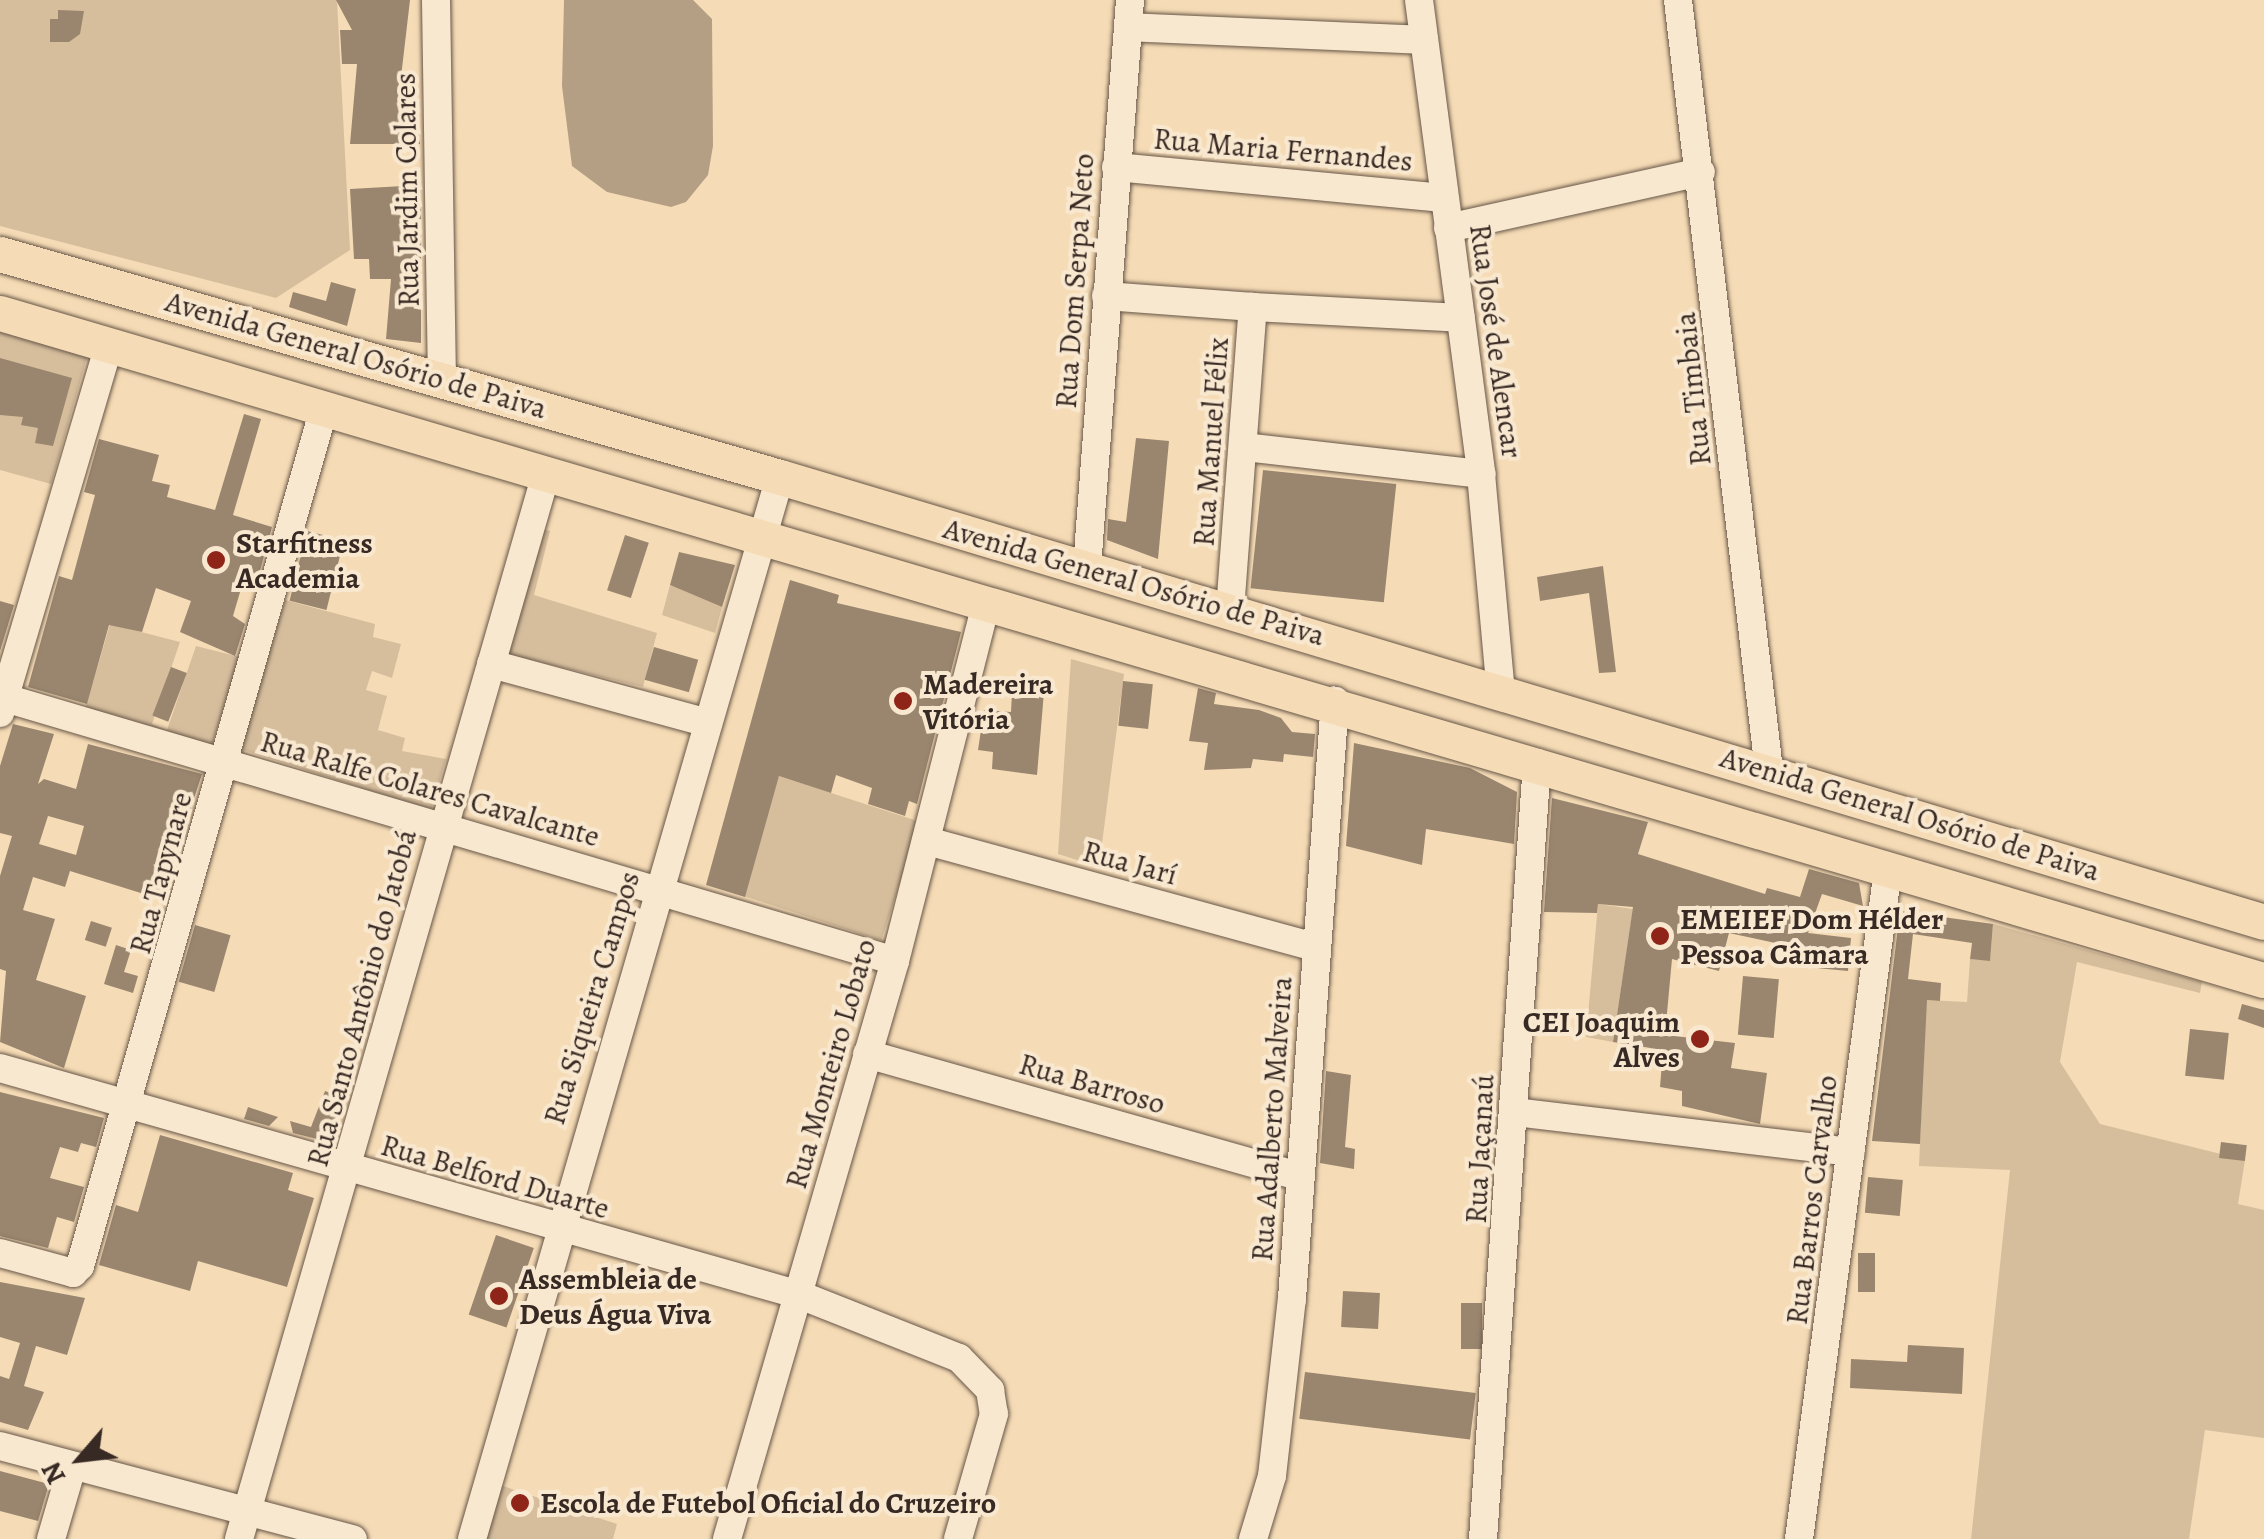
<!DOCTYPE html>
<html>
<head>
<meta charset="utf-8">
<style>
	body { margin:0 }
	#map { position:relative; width:2264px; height:1539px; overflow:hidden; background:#f6dcb6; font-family:Alegreya,serif }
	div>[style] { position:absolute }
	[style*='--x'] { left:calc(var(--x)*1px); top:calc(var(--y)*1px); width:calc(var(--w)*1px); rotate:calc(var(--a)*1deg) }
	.green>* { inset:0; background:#d6be9d; transform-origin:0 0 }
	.water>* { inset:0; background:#b59f84 }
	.building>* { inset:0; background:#9a866f; transform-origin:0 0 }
	.roads { filter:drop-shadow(0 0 2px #675648) drop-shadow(0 0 2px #675648) }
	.minor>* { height:28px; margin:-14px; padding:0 14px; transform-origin:14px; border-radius:14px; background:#f9e8d0 }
	.major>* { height:35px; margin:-17.5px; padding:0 17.5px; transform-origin:17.5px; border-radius:17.5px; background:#f6dcb6 }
	.dots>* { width:28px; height:28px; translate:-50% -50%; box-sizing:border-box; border:5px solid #f9e8d0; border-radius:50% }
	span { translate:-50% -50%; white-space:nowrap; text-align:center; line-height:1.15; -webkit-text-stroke:8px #f9e8d0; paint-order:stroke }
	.street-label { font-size:30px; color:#372923 }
	.poi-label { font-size:30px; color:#372923; font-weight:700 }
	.left { translate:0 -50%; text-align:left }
	.right { translate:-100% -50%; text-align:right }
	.north { position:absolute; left:30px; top:1409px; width:100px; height:100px; -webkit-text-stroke:8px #f9e8d0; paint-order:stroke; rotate:242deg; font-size:28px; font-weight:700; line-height:40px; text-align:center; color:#372923 }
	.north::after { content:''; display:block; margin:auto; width:35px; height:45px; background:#372923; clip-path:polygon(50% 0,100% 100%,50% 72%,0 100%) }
</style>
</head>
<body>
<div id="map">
	<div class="green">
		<i style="clip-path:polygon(0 0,337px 0,350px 250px,276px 298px,0 226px)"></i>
		<i style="clip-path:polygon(0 331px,87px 357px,51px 484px,0 470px)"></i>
		<i style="clip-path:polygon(538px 527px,550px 531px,534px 595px,657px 633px,643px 687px,502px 653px)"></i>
		<i style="clip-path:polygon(670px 585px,722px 607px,715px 633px,662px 615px)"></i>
		<i style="clip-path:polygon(285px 600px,375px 624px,373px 637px,401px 644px,392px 678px,372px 671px,366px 690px,387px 696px,378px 730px,405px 738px,402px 751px,446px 759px,431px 810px,240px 749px)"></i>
		<i style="clip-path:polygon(110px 624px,180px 642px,152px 724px,167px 730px,196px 646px,240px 657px,210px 751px,85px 710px)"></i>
		<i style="clip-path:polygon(1071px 659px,1124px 674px,1099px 867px,1058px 854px)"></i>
		<i style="left:779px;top:776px;width:148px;height:125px;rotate:18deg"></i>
		<i style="clip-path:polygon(1598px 904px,1633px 909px,1613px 1042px,1586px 1037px)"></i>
		<i style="clip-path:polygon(1993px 924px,2202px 982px,2200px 993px,2077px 962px,2060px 1062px,2100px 1124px,2245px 1160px,2238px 1204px,2264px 1210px,2264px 1438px,2205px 1430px,2189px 1539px,1971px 1539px,2010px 1170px,1919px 1166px,1926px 1000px,1967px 1002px,1970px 959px,1990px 960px)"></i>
		<i style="clip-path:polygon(491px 1482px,617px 1524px,613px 1539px,477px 1539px)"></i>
	</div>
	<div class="water">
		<i style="clip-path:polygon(564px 0,693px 0,712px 19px,713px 146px,708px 175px,686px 202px,671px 207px,607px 192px,572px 166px,562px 86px)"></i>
	</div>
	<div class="building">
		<i style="clip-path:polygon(336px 0,410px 0,398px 103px,417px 103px,420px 144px,350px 144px,357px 64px,342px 64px,340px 30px,352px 30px)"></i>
		<i style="clip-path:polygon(58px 10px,84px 11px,80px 34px,69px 42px,50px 42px,50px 19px,58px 19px)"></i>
		<i style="clip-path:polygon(421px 185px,421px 343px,386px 339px,391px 279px,370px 279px,369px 259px,354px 259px,350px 189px)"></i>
		<i style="clip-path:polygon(331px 282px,356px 289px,347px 326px,289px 307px,293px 292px,326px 301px)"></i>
		<i style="clip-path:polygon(0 358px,72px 378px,53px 446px,35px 443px,38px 428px,21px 425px,23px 417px,0 415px)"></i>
		<i style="clip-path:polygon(244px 414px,261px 419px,233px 515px,272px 527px,256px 585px,243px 582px,233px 616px,245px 624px,235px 656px,180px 632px,191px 601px,156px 588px,142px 632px,109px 625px,87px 704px,28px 687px,59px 576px,72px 580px,95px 495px,84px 492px,99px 439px,159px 455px,152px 481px,170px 485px,167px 497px,215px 510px)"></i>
		<i style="clip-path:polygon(1136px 438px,1169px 441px,1158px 559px,1107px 540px,1108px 519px,1126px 522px)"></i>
		<i style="left:1263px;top:470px;width:134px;height:119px;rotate:6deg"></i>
		<i style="left:307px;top:531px;width:38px;height:72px;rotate:14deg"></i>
		<i style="left:625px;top:535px;width:25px;height:58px;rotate:18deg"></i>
		<i style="clip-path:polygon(679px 552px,735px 565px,722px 607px,670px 585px)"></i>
		<i style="clip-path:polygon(1603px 566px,1616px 672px,1599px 673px,1589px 593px,1540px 601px,1537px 577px)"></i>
		<i style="clip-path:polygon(790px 580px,839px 595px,837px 603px,961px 632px,917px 804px,909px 801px,905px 816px,868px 804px,872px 788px,836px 775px,831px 793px,779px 776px,745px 897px,706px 885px)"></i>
		<i style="clip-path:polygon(0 601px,14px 605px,0 651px)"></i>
		<i style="left:654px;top:647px;width:46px;height:34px;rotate:16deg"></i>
		<i style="left:171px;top:667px;width:17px;height:52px;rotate:21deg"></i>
		<i style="left:1123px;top:681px;width:30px;height:45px;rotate:6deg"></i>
		<i style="clip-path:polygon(1198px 688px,1216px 693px,1214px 704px,1259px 710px,1281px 718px,1292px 732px,1315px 734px,1313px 757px,1284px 754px,1283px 762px,1253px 759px,1251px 768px,1204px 770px,1208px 743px,1189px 741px)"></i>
		<i style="clip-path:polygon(1012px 692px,1044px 692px,1037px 775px,992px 769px,993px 752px,978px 750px,984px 710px,1011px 712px)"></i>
		<i style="clip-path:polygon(evenodd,13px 724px,54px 734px,38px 784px,44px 779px,76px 789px,88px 744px,202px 774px,163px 893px,145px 887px,144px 894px,70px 871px,65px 887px,33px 877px,23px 910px,55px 919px,36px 980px,86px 996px,64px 1068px,0 1042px,6px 971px,0 969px,0 876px,12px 836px,0 833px,0 766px,13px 724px,48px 816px,84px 826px,76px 855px,39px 844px,48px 816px)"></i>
		<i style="clip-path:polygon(1354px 743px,1470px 768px,1517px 792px,1514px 844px,1426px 829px,1422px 865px,1346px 846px)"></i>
		<i style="clip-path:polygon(1552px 798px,1648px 822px,1638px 854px,1765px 894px,1767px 888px,1800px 897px,1809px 869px,1859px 883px,1863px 906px,1822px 894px,1808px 933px,1851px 938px,1848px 971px,1805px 967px,1807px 950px,1729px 933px,1719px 971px,1672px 959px,1665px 1035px,1735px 1043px,1731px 1068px,1767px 1073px,1760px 1124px,1682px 1106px,1682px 1091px,1660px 1087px,1663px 1050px,1613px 1042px,1633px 907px,1598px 904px,1597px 913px,1544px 912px)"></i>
		<i style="clip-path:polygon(1900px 911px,1993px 924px,1990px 961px,1970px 959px,1972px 943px,1913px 934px,1908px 979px,1941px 983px,1940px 1001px,1927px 1000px,1920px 1144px,1872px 1141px)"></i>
		<i style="left:91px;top:921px;width:22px;height:20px;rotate:18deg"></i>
		<i style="left:195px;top:925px;width:37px;height:59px;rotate:16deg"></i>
		<i style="clip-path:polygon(116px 945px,131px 950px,124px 972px,138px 976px,133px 993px,104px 984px)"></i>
		<i style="left:1743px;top:976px;width:36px;height:59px;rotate:5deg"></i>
		<i style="clip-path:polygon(2242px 1004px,2264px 1010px,2264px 1028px,2238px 1019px)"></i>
		<i style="left:2190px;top:1029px;width:39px;height:47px;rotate:6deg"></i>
		<i style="clip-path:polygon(1326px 1071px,1351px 1075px,1345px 1147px,1355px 1149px,1354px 1169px,1320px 1163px)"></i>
		<i style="clip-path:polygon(325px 1091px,342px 1097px,329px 1142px,293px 1133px,290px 1121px,311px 1127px)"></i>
		<i style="clip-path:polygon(0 1092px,104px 1118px,96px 1147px,81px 1143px,78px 1152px,60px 1147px,50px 1178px,84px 1187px,74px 1222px,57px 1217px,48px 1248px,0 1236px)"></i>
		<i style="clip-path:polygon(248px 1107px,278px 1117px,269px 1126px,244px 1119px)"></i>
		<i style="clip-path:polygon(160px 1135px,293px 1173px,288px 1190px,314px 1198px,287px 1287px,198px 1261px,190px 1291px,99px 1265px,116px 1205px,138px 1212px)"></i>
		<i style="left:2221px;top:1142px;width:26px;height:16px;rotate:7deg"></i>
		<i style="left:1868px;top:1177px;width:35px;height:36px;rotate:5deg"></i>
		<i style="left:496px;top:1235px;width:40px;height:84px;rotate:19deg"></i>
		<i style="left:1858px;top:1253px;width:17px;height:39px"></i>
		<i style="clip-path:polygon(0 1282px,85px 1298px,67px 1355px,36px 1346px,24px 1386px,44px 1392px,28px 1430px,0 1422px,0 1376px,9px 1379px,20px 1343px,0 1337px)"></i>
		<i style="left:1343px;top:1291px;width:37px;height:36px;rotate:3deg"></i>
		<i style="left:1461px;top:1303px;width:21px;height:46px"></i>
		<i style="clip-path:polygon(1908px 1345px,1964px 1348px,1962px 1394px,1850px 1388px,1851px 1359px,1907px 1362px)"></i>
		<i style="left:1305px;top:1372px;width:172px;height:47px;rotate:7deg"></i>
		<i style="clip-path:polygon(0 1471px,49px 1484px,38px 1521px,0 1511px)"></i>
	</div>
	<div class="roads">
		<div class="minor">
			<i style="--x:436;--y:0;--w:379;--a:89.1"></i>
			<i style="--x:1419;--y:0;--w:478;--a:82.5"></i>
			<i style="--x:1481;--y:474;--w:219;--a:84.8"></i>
			<i style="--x:1678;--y:0;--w:775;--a:83.26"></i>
			<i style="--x:1128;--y:27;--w:296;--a:2.5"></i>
			<i style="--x:1116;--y:167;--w:329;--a:5.4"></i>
			<i style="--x:1448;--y:228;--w:259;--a:-12.5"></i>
			<i style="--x:1106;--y:296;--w:147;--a:4.3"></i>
			<i style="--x:1244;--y:447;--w:239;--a:6.5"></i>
			<i style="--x:1087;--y:567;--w:569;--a:-85.66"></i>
			<i style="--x:1230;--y:610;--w:304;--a:-85.7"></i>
			<i style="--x:1253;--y:307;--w:208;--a:3"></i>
			<i style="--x:491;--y:664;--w:225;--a:15.2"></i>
			<i style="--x:5;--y:698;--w:928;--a:16.46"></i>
			<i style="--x:0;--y:713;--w:384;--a:-73.5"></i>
			<i style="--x:927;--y:841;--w:404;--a:15.3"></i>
			<i style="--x:867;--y:1054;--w:449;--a:15.8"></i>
			<i style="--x:0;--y:1068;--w:832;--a:15.84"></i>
			<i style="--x:800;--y:1295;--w:171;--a:21.6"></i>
			<i style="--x:959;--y:1358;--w:45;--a:45.9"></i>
			<i style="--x:990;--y:1390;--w:24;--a:81"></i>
			<i style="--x:994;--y:1414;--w:130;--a:106.1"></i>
			<i style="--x:1515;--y:1112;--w:338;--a:6.8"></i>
			<i style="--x:0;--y:1253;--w:76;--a:15.3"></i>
			<i style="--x:73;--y:1273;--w:10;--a:-45"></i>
			<i style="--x:80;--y:1266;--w:888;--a:-74.12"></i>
			<i style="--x:0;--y:1446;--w:365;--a:14.8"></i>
			<i style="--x:51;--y:1539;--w:75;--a:-73.7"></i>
			<i style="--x:239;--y:1539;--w:1108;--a:-73.92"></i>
			<i style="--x:472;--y:1539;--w:1106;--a:-73.83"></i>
			<i style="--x:727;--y:1539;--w:602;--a:-73.79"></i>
			<i style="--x:895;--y:961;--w:368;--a:-75.7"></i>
			<i style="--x:1253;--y:1539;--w:66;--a:-73.2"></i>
			<i style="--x:1272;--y:1476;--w:178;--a:-83.6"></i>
			<i style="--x:1292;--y:1299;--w:600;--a:-85.89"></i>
			<i style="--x:1483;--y:1539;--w:778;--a:-86.02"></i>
			<i style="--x:1799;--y:1539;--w:676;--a:-82.43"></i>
		</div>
		<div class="major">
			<i style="--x:0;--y:254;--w:811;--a:15.96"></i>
			<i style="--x:780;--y:477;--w:1549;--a:16.69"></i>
			<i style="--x:0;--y:313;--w:2360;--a:16.42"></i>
		</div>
	</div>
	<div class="dots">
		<i style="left:216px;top:560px;background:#8f2418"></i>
		<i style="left:903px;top:701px;background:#8f2418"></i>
		<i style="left:1660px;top:936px;background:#8f2418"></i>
		<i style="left:1700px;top:1039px;background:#8f2418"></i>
		<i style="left:499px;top:1296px;background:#8f2418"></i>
		<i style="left:520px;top:1503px;background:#8f2418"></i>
	</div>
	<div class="street-label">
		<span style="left:1283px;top:150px;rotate:5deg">Rua Maria Fernandes</span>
		<span style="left:407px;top:190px;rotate:-91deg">Rua Jardim Colares</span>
		<span style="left:1075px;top:281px;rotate:-86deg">Rua Dom Serpa Neto</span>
		<span style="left:1496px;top:341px;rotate:82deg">Rua José de Alencar</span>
		<span style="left:356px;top:355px;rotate:16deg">Avenida General Osório de Paiva</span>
		<span style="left:1693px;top:389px;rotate:-96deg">Rua Timbaia</span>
		<span style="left:1211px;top:442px;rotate:-86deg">Rua Manuel Félix</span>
		<span style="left:1134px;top:582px;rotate:16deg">Avenida General Osório de Paiva</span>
		<span style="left:430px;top:789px;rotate:16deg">Rua Ralfe Colares Cavalcante</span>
		<span style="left:1910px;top:814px;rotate:17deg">Avenida General Osório de Paiva</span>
		<span style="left:1130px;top:863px;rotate:15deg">Rua Jarí</span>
		<span style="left:161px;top:873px;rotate:-75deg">Rua Tapynare</span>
		<span style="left:362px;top:998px;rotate:-75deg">Rua Santo Antônio do Jatobá</span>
		<span style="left:592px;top:998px;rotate:-73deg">Rua Siqueira Campos</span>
		<span style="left:831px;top:1064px;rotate:-74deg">Rua Monteiro Lobato</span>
		<span style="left:1092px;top:1084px;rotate:16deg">Rua Barroso</span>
		<span style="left:1272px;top:1119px;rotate:-86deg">Rua Adalberto Malveira</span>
		<span style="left:1480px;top:1149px;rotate:-87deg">Rua Jaçanaú</span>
		<span style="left:495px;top:1177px;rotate:16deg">Rua Belford Duarte</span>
		<span style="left:1812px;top:1200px;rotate:-83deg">Rua Barros Carvalho</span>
	</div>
	<div class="poi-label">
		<span class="left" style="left:236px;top:560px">Starfitness<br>Academia</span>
		<span class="left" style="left:923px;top:701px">Madereira<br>Vitória</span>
		<span class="left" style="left:1680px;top:936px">EMEIEF Dom Hélder<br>Pessoa Câmara</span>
		<span class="right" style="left:1680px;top:1039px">CEI Joaquim<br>Alves</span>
		<span class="left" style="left:519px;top:1296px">Assembleia de<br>Deus Água Viva</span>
		<span class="left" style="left:540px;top:1503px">Escola de Futebol Oficial do Cruzeiro</span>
	</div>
	<div class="north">N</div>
</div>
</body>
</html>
